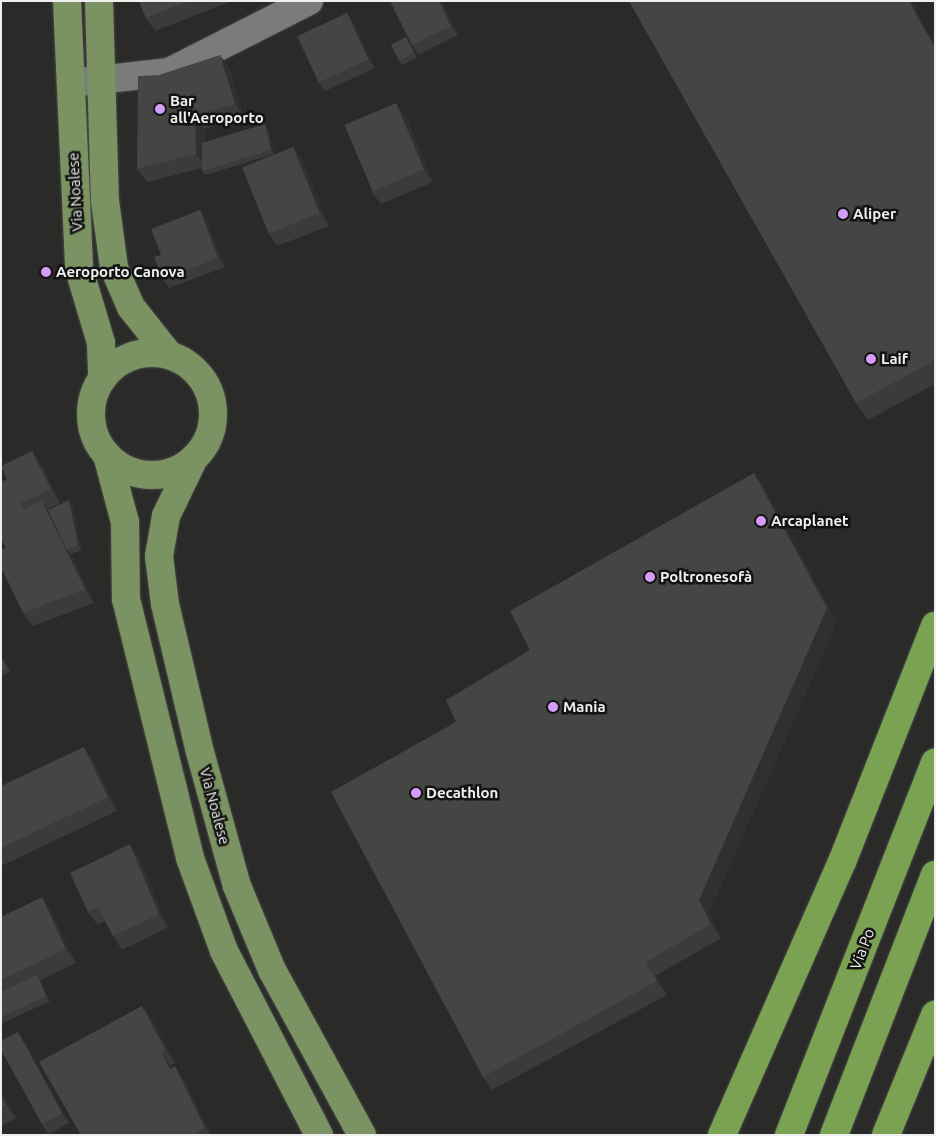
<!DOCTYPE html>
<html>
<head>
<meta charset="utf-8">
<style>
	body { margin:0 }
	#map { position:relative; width:936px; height:1136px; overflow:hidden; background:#2a2b29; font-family:Ubuntu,sans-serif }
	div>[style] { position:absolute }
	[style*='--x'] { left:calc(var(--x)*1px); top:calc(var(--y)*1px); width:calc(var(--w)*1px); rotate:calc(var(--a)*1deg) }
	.roads { filter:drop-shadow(0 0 1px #484946) drop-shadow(0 0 1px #484946) }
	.minor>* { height:28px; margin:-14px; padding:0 14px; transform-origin:14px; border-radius:14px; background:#7b7c79 }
	.major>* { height:28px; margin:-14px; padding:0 14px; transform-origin:14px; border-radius:14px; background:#7b9262 }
	.major>.ring { margin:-14px; padding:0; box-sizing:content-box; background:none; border:28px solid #7b9262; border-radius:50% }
	.highway>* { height:28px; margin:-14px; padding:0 14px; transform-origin:14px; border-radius:14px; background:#7ba153 }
	.wall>* { inset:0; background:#3a3c3a }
	.shaded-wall>* { inset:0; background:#30312f }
	.building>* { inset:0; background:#444643; transform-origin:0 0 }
	.dots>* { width:14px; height:14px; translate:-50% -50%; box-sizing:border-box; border:2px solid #131412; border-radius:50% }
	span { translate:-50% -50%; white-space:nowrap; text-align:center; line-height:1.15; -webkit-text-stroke:5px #131412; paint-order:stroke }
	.poi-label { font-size:15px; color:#eff0ef; font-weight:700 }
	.left { translate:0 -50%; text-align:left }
	.street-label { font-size:15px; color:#eff0ef }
	.frame { position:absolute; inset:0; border:2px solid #eff0ef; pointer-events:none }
</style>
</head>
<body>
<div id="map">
	<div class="roads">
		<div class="minor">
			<i style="--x:71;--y:83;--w:99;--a:-6.4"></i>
			<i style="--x:169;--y:72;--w:157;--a:-26.9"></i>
		</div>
		<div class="major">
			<i style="--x:67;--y:1;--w:268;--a:87.4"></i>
			<i style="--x:79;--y:269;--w:77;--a:73.4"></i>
			<i style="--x:101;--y:343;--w:36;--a:88"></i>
			<i style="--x:99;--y:1;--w:200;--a:88.3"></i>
			<i style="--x:105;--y:201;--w:68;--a:82.3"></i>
			<i style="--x:114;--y:268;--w:43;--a:66.4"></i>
			<i style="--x:131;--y:307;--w:61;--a:51.6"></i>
			<i class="ring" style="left:91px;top:353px;width:94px;height:94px"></i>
			<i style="--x:107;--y:455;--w:69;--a:75"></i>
			<i style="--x:125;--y:522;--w:77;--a:89.3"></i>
			<i style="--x:126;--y:599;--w:267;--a:76.1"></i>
			<i style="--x:190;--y:858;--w:99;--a:69.9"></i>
			<i style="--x:224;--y:951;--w:207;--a:62.7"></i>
			<i style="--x:194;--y:458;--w:64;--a:115.8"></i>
			<i style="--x:166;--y:516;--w:41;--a:99.9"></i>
			<i style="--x:159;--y:556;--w:48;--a:82.9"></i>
			<i style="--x:165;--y:604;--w:152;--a:76.7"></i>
			<i style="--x:200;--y:752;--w:139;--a:74.6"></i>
			<i style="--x:237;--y:886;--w:91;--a:67.4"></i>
			<i style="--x:272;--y:970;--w:188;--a:61.4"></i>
		</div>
		<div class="highway">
			<i style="--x:722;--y:1135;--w:298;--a:-66.3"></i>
			<i style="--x:842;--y:862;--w:254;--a:-68.5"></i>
			<i style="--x:789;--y:1135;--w:400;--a:-68.6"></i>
			<i style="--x:834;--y:1135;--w:279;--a:-68.8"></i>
			<i style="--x:886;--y:1135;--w:130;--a:-67.8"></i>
		</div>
	</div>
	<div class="wall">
		<i style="clip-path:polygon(139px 1px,232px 1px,155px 31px,146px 18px)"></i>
		<i style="clip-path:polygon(390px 1px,441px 1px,458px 35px,418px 55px,412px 45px)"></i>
		<i style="clip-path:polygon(347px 13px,354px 23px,375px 68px,325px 91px,318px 82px)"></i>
		<i style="clip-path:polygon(409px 42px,417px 58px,402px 65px,399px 61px)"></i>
		<i style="clip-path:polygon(935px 44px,935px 384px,868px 420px,856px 403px)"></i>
		<i style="clip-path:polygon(230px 69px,244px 117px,204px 129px,205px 142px,265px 124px,268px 128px,274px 154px,206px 175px,202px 171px,202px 168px,147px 182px,137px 169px,159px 75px)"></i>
		<i style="clip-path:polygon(396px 103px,406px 117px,433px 182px,381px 204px,371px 191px)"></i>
		<i style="clip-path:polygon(293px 147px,302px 160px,329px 226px,277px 246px,268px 232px)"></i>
		<i style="clip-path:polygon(200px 210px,206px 219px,225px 267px,169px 288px,163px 279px,161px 255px)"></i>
		<i style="clip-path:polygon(42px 465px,60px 503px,47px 509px,48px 510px,72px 505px,82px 550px,71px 554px,94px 603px,33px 626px,23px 613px,6px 548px,7px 479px)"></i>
		<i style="clip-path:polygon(763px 486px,837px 622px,709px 913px,721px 938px,655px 976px,667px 995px,492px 1090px,483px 1077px,456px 722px,530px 650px)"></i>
		<i style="clip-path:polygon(1px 655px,10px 672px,1px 676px)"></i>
		<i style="clip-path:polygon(93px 760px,117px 811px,1px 866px,1px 786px)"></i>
		<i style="clip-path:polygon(139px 857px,168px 927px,122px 950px,113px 936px,105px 921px,98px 925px,88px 912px)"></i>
		<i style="clip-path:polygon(51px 911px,76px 963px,40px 980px,50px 1001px,1px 1024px,1px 917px)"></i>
		<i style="clip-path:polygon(142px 1006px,152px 1019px,175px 1063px,170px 1065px,172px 1068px,175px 1066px,184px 1080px,211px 1135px,81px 1135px)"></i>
		<i style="clip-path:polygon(24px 1041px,69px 1123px,48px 1134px,42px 1124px)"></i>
		<i style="clip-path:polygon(1px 1092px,16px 1118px,1px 1126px)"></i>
	</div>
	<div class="shaded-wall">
		<i style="clip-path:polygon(439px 1px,441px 1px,458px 35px,451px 26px)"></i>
		<i style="clip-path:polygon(909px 1px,911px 1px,935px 44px,935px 48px)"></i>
		<i style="clip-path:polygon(347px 13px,354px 23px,375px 68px,368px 59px)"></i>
		<i style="clip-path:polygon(406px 37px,409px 42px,417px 58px,414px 53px)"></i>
		<i style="clip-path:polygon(220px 55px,230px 69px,244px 117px,235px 104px)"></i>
		<i style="clip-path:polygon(396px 103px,406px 117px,433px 182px,424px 169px)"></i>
		<i style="clip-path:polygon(195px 115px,204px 129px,206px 167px,196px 154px)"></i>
		<i style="clip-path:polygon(265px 124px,268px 128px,274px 154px,271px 150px)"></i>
		<i style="clip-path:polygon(293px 147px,302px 160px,329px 226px,320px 213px)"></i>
		<i style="clip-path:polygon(200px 210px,206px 219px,225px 267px,218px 258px)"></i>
		<i style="clip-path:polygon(935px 355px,935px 366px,932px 362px)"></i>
		<i style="clip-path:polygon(32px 451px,42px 465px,60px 503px,51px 489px)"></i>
		<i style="clip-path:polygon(754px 473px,763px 486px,837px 622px,709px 913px,721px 938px,711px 924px,699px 900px)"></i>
		<i style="clip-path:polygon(69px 500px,72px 505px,82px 550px,78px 545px)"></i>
		<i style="clip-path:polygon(42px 501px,51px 514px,67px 550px,71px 554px,94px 603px,85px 589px)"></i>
		<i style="clip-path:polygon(1px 655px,10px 672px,1px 657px)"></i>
		<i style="clip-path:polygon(84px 747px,93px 760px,117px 811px,108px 797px)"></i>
		<i style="clip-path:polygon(130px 844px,139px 857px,168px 927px,159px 914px)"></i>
		<i style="clip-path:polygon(42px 897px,51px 911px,76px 963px,66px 949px)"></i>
		<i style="clip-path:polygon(646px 962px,655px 976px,667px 995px,657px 981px)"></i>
		<i style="clip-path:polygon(37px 975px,40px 980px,50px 1001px,46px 996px)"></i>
		<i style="clip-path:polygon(142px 1006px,152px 1019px,175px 1063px,165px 1049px)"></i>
		<i style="clip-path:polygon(18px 1032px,24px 1041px,69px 1123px,62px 1113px)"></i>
		<i style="clip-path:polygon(161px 1052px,170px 1065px,180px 1082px,170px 1069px)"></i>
		<i style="clip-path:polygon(175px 1066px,184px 1080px,211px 1135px,210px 1135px,205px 1128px)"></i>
		<i style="clip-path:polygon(1px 1092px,16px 1118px,6px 1105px,1px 1096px)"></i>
	</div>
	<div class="building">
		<i style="clip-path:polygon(139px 1px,188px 1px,146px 18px)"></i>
		<i style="clip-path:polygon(390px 1px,439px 1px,451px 26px,412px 45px)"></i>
		<i style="clip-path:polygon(629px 1px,909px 1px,935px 48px,935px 355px,932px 362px,856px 403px)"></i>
		<i style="left:347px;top:13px;width:51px;height:55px;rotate:65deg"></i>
		<i style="left:406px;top:37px;width:18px;height:17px;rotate:63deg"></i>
		<i style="clip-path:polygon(220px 55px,235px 104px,195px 115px,196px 154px,137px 169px,138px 76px,159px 75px)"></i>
		<i style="left:396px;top:103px;width:72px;height:56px;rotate:67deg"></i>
		<i style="clip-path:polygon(265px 124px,271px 150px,202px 171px,202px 143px)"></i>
		<i style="left:293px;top:147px;width:71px;height:55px;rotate:68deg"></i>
		<i style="clip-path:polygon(200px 210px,218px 258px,163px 279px,154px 257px,161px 255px,151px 229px)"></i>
		<i style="clip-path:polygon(32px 451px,51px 489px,21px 503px,24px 509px,42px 501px,85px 589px,23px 613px,1px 567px,1px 550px,6px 548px,1px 539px,1px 482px,7px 479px,1px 466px)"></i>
		<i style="clip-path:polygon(754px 473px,827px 608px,699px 900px,711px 924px,646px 962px,657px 981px,483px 1077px,331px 792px,456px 722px,446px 700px,530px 650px,510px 611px)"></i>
		<i style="clip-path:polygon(69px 500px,78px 545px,67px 550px,48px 510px)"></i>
		<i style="clip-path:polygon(1px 657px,7px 668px,1px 670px)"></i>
		<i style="clip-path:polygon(84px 747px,108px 797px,1px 848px,1px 786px)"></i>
		<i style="clip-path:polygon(130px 844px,159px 914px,113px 936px,98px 907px,88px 912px,70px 873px)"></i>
		<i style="clip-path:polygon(42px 897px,66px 949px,1px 980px,1px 917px)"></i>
		<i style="clip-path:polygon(37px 975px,46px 996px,1px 1017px,1px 992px)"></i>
		<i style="clip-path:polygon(142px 1006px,165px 1049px,161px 1052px,170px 1069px,175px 1066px,205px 1128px,192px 1135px,81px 1135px,39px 1062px)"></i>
		<i style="clip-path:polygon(18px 1032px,62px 1113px,42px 1124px,1px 1050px,1px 1041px)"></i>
		<i style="clip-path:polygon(1px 1096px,6px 1105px,1px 1107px)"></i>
	</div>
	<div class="dots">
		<i style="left:160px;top:109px;background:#d49cfb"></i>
		<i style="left:843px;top:214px;background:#d49cfb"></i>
		<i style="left:46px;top:272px;background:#d49cfb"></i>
		<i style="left:871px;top:359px;background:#d49cfb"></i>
		<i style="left:761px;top:521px;background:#d49cfb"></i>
		<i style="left:650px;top:577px;background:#d49cfb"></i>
		<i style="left:553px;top:707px;background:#d49cfb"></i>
		<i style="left:416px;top:793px;background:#d49cfb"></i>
	</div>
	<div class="poi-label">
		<span class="left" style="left:170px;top:109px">Bar<br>all'Aeroporto</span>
		<span class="left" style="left:853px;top:214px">Aliper</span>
		<span class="left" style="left:56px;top:272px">Aeroporto Canova</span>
		<span class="left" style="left:881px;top:359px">Laif</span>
		<span class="left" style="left:771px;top:521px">Arcaplanet</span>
		<span class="left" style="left:660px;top:577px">Poltronesofà</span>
		<span class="left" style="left:563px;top:707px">Mania</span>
		<span class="left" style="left:426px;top:793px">Decathlon</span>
	</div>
	<div class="street-label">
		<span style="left:75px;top:192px;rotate:-93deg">Via Noalese</span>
		<span style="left:215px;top:806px;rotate:75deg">Via Noalese</span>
		<span style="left:862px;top:949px;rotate:-69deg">Via Po</span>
	</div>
	<div class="frame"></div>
</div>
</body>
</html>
